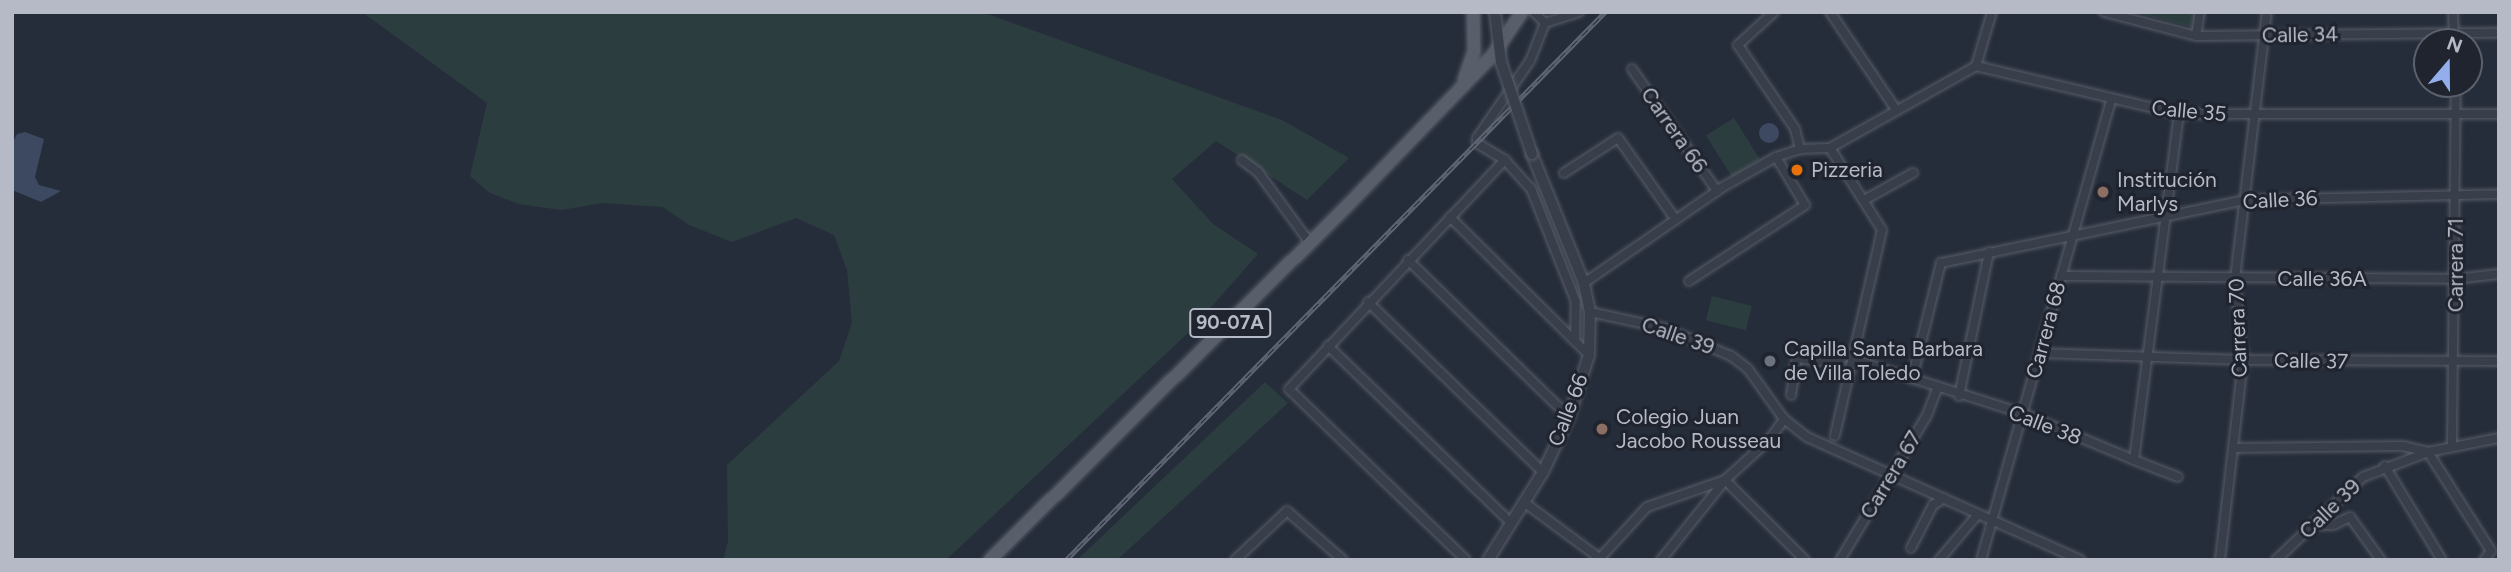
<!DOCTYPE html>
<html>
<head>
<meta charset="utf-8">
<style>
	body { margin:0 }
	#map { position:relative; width:2511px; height:572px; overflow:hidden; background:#262d3a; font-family:Figtree,sans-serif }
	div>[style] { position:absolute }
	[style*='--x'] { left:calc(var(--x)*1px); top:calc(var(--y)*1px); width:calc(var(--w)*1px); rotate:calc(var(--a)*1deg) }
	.green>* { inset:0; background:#2c3d3f; transform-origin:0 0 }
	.water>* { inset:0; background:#3d4961 }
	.round { border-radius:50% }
	.roads { filter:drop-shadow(0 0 2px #585d68) drop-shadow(0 0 2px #585d68) }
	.minor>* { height:8px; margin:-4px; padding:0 4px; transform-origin:4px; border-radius:4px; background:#393f4a }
	.tertiary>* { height:10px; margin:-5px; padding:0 5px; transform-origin:5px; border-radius:5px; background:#393f4a }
	.primary>* { height:12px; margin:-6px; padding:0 6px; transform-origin:6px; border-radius:6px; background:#585e6a }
	.rail>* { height:5px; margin-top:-2.5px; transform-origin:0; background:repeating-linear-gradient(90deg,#1f242f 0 8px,#5e6573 0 16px); box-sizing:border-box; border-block:2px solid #5e6573 }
	.bridges { filter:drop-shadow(0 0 2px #585d68) drop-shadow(0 0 2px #585d68) }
	.tertiary-bridge>* { height:10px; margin:-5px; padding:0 5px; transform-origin:5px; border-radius:5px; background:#393f4a }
	.dots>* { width:19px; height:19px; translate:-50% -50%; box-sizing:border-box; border:4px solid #1f242f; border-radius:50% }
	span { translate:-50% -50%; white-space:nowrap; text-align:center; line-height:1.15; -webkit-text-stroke:6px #1f242f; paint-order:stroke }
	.shield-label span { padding:2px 5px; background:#1f242f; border:2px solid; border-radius:5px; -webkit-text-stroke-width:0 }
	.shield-label { font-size:19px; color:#b5bac6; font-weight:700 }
	.street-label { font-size:21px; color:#b5bac6 }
	.poi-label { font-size:21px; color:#b5bac6 }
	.left { translate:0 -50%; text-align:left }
	.frame { position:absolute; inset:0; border:14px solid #b5bac6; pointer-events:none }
	.north { position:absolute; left:2413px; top:28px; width:70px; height:70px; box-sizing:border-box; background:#1f242f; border:2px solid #5b606b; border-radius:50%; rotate:20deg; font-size:19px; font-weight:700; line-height:28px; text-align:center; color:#b5bac6 }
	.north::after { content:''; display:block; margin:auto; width:24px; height:32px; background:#94aeeb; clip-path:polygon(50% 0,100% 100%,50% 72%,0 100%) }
</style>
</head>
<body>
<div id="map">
	<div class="green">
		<i style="clip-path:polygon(362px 12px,982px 12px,1282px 120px,1349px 158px,1307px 200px,1216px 141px,1172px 179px,1213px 224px,1258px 254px,1190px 331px,946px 560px,723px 560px,728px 541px,727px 465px,839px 361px,852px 323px,847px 270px,834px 235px,796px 218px,732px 242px,689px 225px,663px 207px,602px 203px,561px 210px,519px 204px,490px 193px,470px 176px,487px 103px)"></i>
		<i style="clip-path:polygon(2133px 12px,2198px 12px,2196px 28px)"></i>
		<i style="left:1734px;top:118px;width:49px;height:33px;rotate:58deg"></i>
		<i style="left:1712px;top:296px;width:41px;height:25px;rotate:14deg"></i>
		<i style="clip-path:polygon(1265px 382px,1288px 403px,1117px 560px,1077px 560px)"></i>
	</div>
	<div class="water">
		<i class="round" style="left:1759px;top:123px;width:20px;height:20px"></i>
		<i style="clip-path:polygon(25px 132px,44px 139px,35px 177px,39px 185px,61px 191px,41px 202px,12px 190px,12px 144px,17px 134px)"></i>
	</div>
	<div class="roads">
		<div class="minor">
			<i style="--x:1534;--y:12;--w:16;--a:45"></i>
			<i style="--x:1774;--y:12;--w:49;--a:137.5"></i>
			<i style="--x:1738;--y:45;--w:102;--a:55.8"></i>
			<i style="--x:1795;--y:129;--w:21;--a:76"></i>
			<i style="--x:1830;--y:12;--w:116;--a:55.9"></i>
			<i style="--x:2104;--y:12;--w:95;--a:14.6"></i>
			<i style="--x:2196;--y:36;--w:303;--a:-0.6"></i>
			<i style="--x:2453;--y:12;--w:30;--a:88"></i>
			<i style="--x:2196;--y:36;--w:24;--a:-81"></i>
			<i style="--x:1976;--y:66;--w:56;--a:-73.5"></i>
			<i style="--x:1632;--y:69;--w:149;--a:55.1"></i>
			<i style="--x:1830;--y:148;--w:97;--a:57.6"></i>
			<i style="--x:1882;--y:230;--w:211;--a:102.9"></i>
			<i style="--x:1242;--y:160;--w:20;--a:37"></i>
			<i style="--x:1258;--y:172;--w:88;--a:53.8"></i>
			<i style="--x:1564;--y:173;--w:64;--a:-32.9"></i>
			<i style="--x:1618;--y:138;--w:100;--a:54.7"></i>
			<i style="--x:1866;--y:199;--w:54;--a:-29"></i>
			<i style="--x:1450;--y:217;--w:196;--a:44.8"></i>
			<i style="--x:1408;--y:260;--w:225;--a:44.3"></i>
			<i style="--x:2061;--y:276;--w:394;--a:0.4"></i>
			<i style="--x:2455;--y:279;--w:44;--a:-6.5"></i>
			<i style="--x:1689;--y:281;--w:139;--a:-33.2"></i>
			<i style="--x:1805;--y:205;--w:56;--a:-121.1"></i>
			<i style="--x:1584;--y:283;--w:167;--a:-34.7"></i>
			<i style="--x:1721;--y:188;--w:63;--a:-29.4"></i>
			<i style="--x:1776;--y:157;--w:25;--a:-18"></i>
			<i style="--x:1800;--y:149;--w:30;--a:-2"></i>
			<i style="--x:1830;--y:148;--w:167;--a:-29.3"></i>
			<i style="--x:1976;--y:66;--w:209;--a:13.3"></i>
			<i style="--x:2179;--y:114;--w:320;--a:0"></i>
			<i style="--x:1368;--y:302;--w:244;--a:44.2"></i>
			<i style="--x:1590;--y:312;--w:76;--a:12.2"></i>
			<i style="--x:1664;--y:328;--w:73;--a:22.7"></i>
			<i style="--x:1731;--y:356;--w:21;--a:37"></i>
			<i style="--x:1748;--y:369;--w:62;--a:54.2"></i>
			<i style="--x:1784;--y:419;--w:29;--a:38"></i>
			<i style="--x:1807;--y:437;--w:300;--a:24.2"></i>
			<i style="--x:1575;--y:341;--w:39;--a:-89"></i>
			<i style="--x:1576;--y:302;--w:122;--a:-111.7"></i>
			<i style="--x:1531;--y:189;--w:39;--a:-132"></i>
			<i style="--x:1505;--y:160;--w:33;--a:-149"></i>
			<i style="--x:1477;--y:143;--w:5;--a:-90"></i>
			<i style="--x:1477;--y:138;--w:93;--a:-55.5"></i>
			<i style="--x:1530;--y:61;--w:41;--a:-68.5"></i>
			<i style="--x:1545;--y:23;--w:36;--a:-18"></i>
			<i style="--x:1328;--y:346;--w:253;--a:44"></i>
			<i style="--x:2039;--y:353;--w:204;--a:2"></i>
			<i style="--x:2243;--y:360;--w:256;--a:0.2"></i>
			<i style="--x:1855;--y:360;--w:177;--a:17.7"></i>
			<i style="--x:2024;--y:414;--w:119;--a:22.7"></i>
			<i style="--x:2134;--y:460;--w:349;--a:-82.6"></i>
			<i style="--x:1912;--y:379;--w:120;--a:-76"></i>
			<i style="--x:1941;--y:263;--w:309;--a:-11.7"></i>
			<i style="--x:2244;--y:200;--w:255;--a:-1.3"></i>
			<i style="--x:1791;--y:395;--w:37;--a:-81"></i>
			<i style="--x:1797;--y:358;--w:35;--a:7"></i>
			<i style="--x:1832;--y:362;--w:26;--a:-23"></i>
			<i style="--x:1959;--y:396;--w:147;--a:-78.2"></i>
			<i style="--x:2452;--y:446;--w:362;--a:-89.4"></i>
			<i style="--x:2234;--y:448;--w:169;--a:-0.7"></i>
			<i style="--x:2403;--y:446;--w:26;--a:13"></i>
			<i style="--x:2428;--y:452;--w:72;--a:-11.2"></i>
			<i style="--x:2134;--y:460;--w:47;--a:21.1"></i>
			<i style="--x:2385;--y:466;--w:110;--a:58.8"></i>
			<i style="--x:1525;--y:503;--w:96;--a:36.5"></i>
			<i style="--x:2317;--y:525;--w:16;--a:0"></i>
			<i style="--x:2333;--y:525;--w:19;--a:-25"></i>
			<i style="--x:2350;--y:517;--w:53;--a:54.2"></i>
			<i style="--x:1911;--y:548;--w:48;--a:-62.9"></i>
			<i style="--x:1933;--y:505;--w:13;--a:-32"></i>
			<i style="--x:1600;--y:558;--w:69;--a:-47.3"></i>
			<i style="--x:1647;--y:507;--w:83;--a:-19.1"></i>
			<i style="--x:1725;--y:480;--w:113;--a:45"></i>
			<i style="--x:1235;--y:560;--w:71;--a:-43.3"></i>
			<i style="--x:1287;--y:511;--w:74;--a:41.2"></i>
			<i style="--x:1466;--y:560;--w:246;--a:-136"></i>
			<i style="--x:1289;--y:389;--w:315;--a:-46.7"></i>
			<i style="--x:1661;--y:560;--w:102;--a:-51.3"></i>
			<i style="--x:1725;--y:480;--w:59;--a:-42.3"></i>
			<i style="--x:1769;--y:440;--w:26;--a:-54"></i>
			<i style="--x:1840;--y:560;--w:169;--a:-59"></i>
			<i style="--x:1927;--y:415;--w:30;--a:-69"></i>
			<i style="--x:1939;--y:560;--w:60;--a:-49.7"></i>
			<i style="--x:1981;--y:560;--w:478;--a:-74.2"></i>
			<i style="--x:2220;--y:560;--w:201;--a:-83.4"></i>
			<i style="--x:2243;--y:360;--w:81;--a:-95.6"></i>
			<i style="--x:2235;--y:279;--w:269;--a:-83.2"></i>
			<i style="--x:2276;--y:560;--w:120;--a:-43.7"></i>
			<i style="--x:2363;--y:477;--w:70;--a:-21"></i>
			<i style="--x:2428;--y:452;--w:117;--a:57.5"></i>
			<i style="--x:2491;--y:551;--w:11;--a:128"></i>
		</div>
		<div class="tertiary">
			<i style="--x:1488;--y:560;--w:104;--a:-58"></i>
			<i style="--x:1543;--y:472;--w:61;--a:-64.7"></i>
			<i style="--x:1569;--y:417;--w:65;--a:-72.1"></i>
			<i style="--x:1589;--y:355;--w:43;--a:-88.7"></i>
			<i style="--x:1590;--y:312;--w:30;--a:-102"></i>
			<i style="--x:1584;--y:283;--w:139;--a:-112"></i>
		</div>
		<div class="primary">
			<i style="--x:1464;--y:80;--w:31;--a:-71"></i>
			<i style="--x:1474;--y:51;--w:39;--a:-91"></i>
			<i style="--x:990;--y:560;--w:504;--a:-44.76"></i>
			<i style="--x:1348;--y:205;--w:209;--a:-46"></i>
			<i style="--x:1493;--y:55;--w:52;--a:-56"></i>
		</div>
	</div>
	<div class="rail">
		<i style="--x:1066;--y:560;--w:769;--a:-45.47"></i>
	</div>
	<div class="bridges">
		<div class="tertiary-bridge">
			<i style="--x:1495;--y:12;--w:50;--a:83.2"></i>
			<i style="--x:1501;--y:62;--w:97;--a:71.4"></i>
		</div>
	</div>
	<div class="dots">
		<i style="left:1797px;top:170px;background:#e8710a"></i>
		<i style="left:2103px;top:192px;background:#8d6e63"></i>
		<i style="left:1770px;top:361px;background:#6b7280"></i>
		<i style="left:1602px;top:429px;background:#8d6e63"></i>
	</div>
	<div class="shield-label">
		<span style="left:1230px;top:323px">90-07A</span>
	</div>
	<div class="street-label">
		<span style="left:2300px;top:35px;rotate:-1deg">Calle 34</span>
		<span style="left:2189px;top:111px;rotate:5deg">Calle 35</span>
		<span style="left:1674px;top:130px;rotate:55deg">Carrera 66</span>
		<span style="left:2280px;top:200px;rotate:-3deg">Calle 36</span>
		<span style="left:2456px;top:265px;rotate:-90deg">Carrera 71</span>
		<span style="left:2322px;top:279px">Calle 36A</span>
		<span style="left:2238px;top:328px;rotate:-92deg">Carrera 70</span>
		<span style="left:2046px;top:330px;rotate:-75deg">Carrera 68</span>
		<span style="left:1678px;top:336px;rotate:19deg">Calle 39</span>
		<span style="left:2311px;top:361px;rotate:1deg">Calle 37</span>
		<span style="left:1568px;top:410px;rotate:-69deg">Calle 66</span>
		<span style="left:2045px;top:425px;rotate:21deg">Calle 38</span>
		<span style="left:1891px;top:475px;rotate:-59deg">Carrera 67</span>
		<span style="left:2330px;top:509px;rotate:-44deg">Calle 39</span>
	</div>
	<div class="poi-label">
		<span class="left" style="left:1811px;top:170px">Pizzeria</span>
		<span class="left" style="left:2117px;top:192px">Institución<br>Marlys</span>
		<span class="left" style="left:1784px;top:361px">Capilla Santa Barbara<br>de Villa Toledo</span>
		<span class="left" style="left:1616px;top:429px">Colegio Juan<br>Jacobo Rousseau</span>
	</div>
	<div class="frame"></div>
	<div class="north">N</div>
</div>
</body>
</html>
